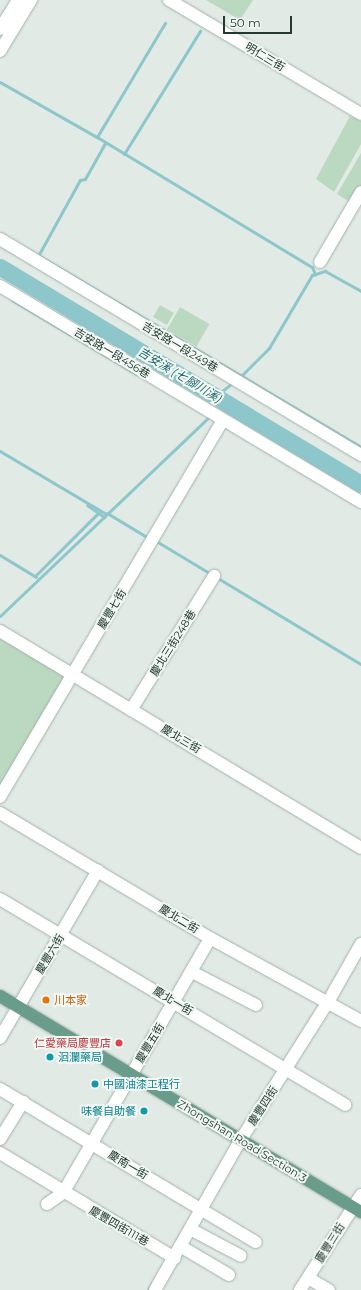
<!DOCTYPE html>
<html>
<head>
<meta charset="utf-8">
<style>
	body { margin:0 }
	#map { position:relative; width:361px; height:1290px; overflow:hidden; background:#e1eae5; font-family:Montserrat,"Noto Sans TC",sans-serif }
	div>[style] { position:absolute }
	[style*='--x'] { left:calc(var(--x)*1px); top:calc(var(--y)*1px); width:calc(var(--w)*1px); rotate:calc(var(--a)*1deg) }
	.green>* { inset:0; background:#bbd9c0; transform-origin:0 0 }
	.stream>* { height:3px; margin:-1.5px; padding:0 1.5px; transform-origin:1.5px; border-radius:1.5px; background:#8dc7cb }
	.river>* { height:17px; margin:-8.5px; padding:0 8.5px; transform-origin:8.5px; border-radius:8.5px; background:#8dc7cb }
	.roads { filter:drop-shadow(0 0 1px #a4b1ab) drop-shadow(0 0 1px #a4b1ab) }
	.minor>* { height:12px; margin:-6px; padding:0 6px; transform-origin:6px; border-radius:6px; background:#fff }
	.major>* { height:12px; margin:-6px; padding:0 6px; transform-origin:6px; border-radius:6px; background:#699c8a }
	.dots>* { width:11px; height:11px; translate:-50% -50%; box-sizing:border-box; border:2px solid #f1f7f3; border-radius:50% }
	span { translate:-50% -50%; white-space:nowrap; text-align:center; line-height:1.15; -webkit-text-stroke:4px #f1f7f3; paint-order:stroke }
	.street-label { font-size:11px; color:#233931 }
	.food-label { font-size:11px; color:#c56008 }
	.left { translate:0 -50%; text-align:left }
	.health-label { font-size:11px; color:#be3a42 }
	.right { translate:-100% -50%; text-align:right }
	.culture-label { font-size:11px; color:#0d838f }
	.water-label { font-size:12px; color:#226a6f; font-style:italic }
	.scale { position:absolute; left:223px; top:16px; width:69px; height:18px; box-sizing:border-box; border:2px solid #233931; border-top:0; padding-left:5px; font-size:12px; line-height:14px; white-space:nowrap; color:#233931; -webkit-text-stroke:3px #f1f7f3; paint-order:stroke }
</style>
</head>
<body>
<div id="map">
	<div class="green">
		<i style="clip-path:polygon(206px 0,253px 0,240px 20px)"></i>
		<i style="clip-path:polygon(350px 116px,361px 121px,361px 144px,334px 192px,316px 179px)"></i>
		<i style="clip-path:polygon(361px 153px,361px 187px,351px 203px,337px 194px)"></i>
		<i style="left:160px;top:305px;width:16px;height:14px;rotate:30deg"></i>
		<i style="left:180px;top:307px;width:34px;height:26px;rotate:30deg"></i>
		<i style="clip-path:polygon(0 634px,70px 673px,0 791px)"></i>
	</div>
	<div class="stream">
		<i style="--x:0;--y:82;--w:112;--a:29.6"></i>
		<i style="--x:97;--y:137;--w:251;--a:31.2"></i>
		<i style="--x:312;--y:267;--w:8;--a:67"></i>
		<i style="--x:97;--y:137;--w:133;--a:-59.2"></i>
		<i style="--x:124;--y:154;--w:145;--a:-58.3"></i>
		<i style="--x:38;--y:256;--w:87;--a:-61.1"></i>
		<i style="--x:80;--y:180;--w:5;--a:-11"></i>
		<i style="--x:85;--y:179;--w:41;--a:-60.9"></i>
		<i style="--x:41;--y:257;--w:372;--a:30.7"></i>
		<i style="--x:12;--y:300;--w:144;--a:30.8"></i>
		<i style="--x:241;--y:376;--w:40;--a:-45"></i>
		<i style="--x:269;--y:348;--w:85;--a:-59.5"></i>
		<i style="--x:312;--y:275;--w:14;--a:-17"></i>
		<i style="--x:325;--y:271;--w:41;--a:29.1"></i>
		<i style="--x:216;--y:396;--w:19;--a:-39"></i>
		<i style="--x:220;--y:407;--w:7;--a:-56"></i>
		<i style="--x:0;--y:451;--w:123;--a:30.7"></i>
		<i style="--x:87;--y:505;--w:21;--a:35"></i>
		<i style="--x:107;--y:513;--w:50;--a:31.2"></i>
		<i style="--x:156;--y:541;--w:239;--a:31"></i>
		<i style="--x:0;--y:555;--w:42;--a:31.4"></i>
		<i style="--x:35;--y:576;--w:89;--a:-45"></i>
		<i style="--x:0;--y:616;--w:289;--a:-43.6"></i>
		<i style="--x:148;--y:1290;--w:8;--a:-60"></i>
	</div>
	<div class="river">
		<i style="--x:0;--y:267;--w:421;--a:31"></i>
	</div>
	<div class="roads">
		<div class="minor">
			<i style="--x:169;--y:0;--w:223;--a:30.7"></i>
			<i style="--x:0;--y:29;--w:34;--a:-58"></i>
			<i style="--x:0;--y:51;--w:60;--a:-58.7"></i>
			<i style="--x:0;--y:239;--w:421;--a:30.9"></i>
			<i style="--x:320;--y:262;--w:81;--a:-59.6"></i>
			<i style="--x:0;--y:286;--w:421;--a:30.9"></i>
			<i style="--x:0;--y:631;--w:421;--a:31"></i>
			<i style="--x:131;--y:710;--w:158;--a:-58.2"></i>
			<i style="--x:0;--y:797;--w:438;--a:-59.4"></i>
			<i style="--x:0;--y:813;--w:244;--a:30.8"></i>
			<i style="--x:210;--y:938;--w:172;--a:28.8"></i>
			<i style="--x:0;--y:899;--w:402;--a:30.8"></i>
			<i style="--x:192;--y:972;--w:72;--a:27.3"></i>
			<i style="--x:0;--y:1038;--w:194;--a:-59.7"></i>
			<i style="--x:0;--y:1089;--w:298;--a:30.9"></i>
			<i style="--x:0;--y:1139;--w:44;--a:-58.1"></i>
			<i style="--x:0;--y:1153;--w:204;--a:31"></i>
			<i style="--x:47;--y:1204;--w:19;--a:-35"></i>
			<i style="--x:63;--y:1193;--w:294;--a:-60"></i>
			<i style="--x:192;--y:1230;--w:55;--a:28"></i>
			<i style="--x:180;--y:1246;--w:57;--a:30.6"></i>
			<i style="--x:308;--y:1278;--w:24;--a:30"></i>
			<i style="--x:155;--y:1290;--w:172;--a:-60.3"></i>
			<i style="--x:240;--y:1141;--w:165;--a:-57.7"></i>
			<i style="--x:328;--y:1002;--w:67;--a:-60.4"></i>
			<i style="--x:300;--y:1290;--w:113;--a:-57.3"></i>
		</div>
		<div class="major">
			<i style="--x:0;--y:996;--w:421;--a:30.9"></i>
		</div>
	</div>
	<div class="dots">
		<i style="left:46px;top:1000px;background:#e8710a"></i>
		<i style="left:119px;top:1043px;background:#e0444e"></i>
		<i style="left:50px;top:1057px;background:#0f9aa8"></i>
		<i style="left:95px;top:1084px;background:#0f9aa8"></i>
		<i style="left:144px;top:1111px;background:#0f9aa8"></i>
	</div>
	<div class="street-label">
		<span style="left:265px;top:57px;rotate:31deg">明仁三街</span>
		<span style="left:180px;top:347px;rotate:31deg">吉安路一段249巷</span>
		<span style="left:112px;top:353px;rotate:31deg">吉安路一段456巷</span>
		<span style="left:112px;top:609px;rotate:-59deg">慶豐七街</span>
		<span style="left:173px;top:643px;rotate:-58deg">慶北三街248巷</span>
		<span style="left:181px;top:739px;rotate:31deg">慶北三街</span>
		<span style="left:179px;top:919px;rotate:31deg">慶北二街</span>
		<span style="left:50px;top:954px;rotate:-59deg">慶豐六街</span>
		<span style="left:173px;top:1001px;rotate:31deg">慶北一街</span>
		<span style="left:150px;top:1043px;rotate:-59deg">慶豐五街</span>
		<span style="left:263px;top:1106px;rotate:-57deg">慶豐四街</span>
		<span style="left:242px;top:1141px;rotate:31deg">Zhongshan Road Section 3</span>
		<span style="left:128px;top:1165px;rotate:31deg">慶南一街</span>
		<span style="left:119px;top:1226px;rotate:30deg">慶豐四街111巷</span>
		<span style="left:330px;top:1243px;rotate:-58deg">慶豐三街</span>
	</div>
	<div class="food-label">
		<span class="left" style="left:54px;top:1000px">川本家</span>
	</div>
	<div class="health-label">
		<span class="right" style="left:111px;top:1043px">仁愛藥局慶豐店</span>
	</div>
	<div class="culture-label">
		<span class="left" style="left:58px;top:1057px">洄瀾藥局</span>
		<span class="left" style="left:103px;top:1084px">中國油漆工程行</span>
		<span class="right" style="left:136px;top:1111px">味餐自助餐</span>
	</div>
	<div class="water-label">
		<span style="left:180px;top:375px;rotate:31deg">吉安溪 (七腳川溪)</span>
	</div>
	<div class="scale">50 m</div>
</div>
</body>
</html>
